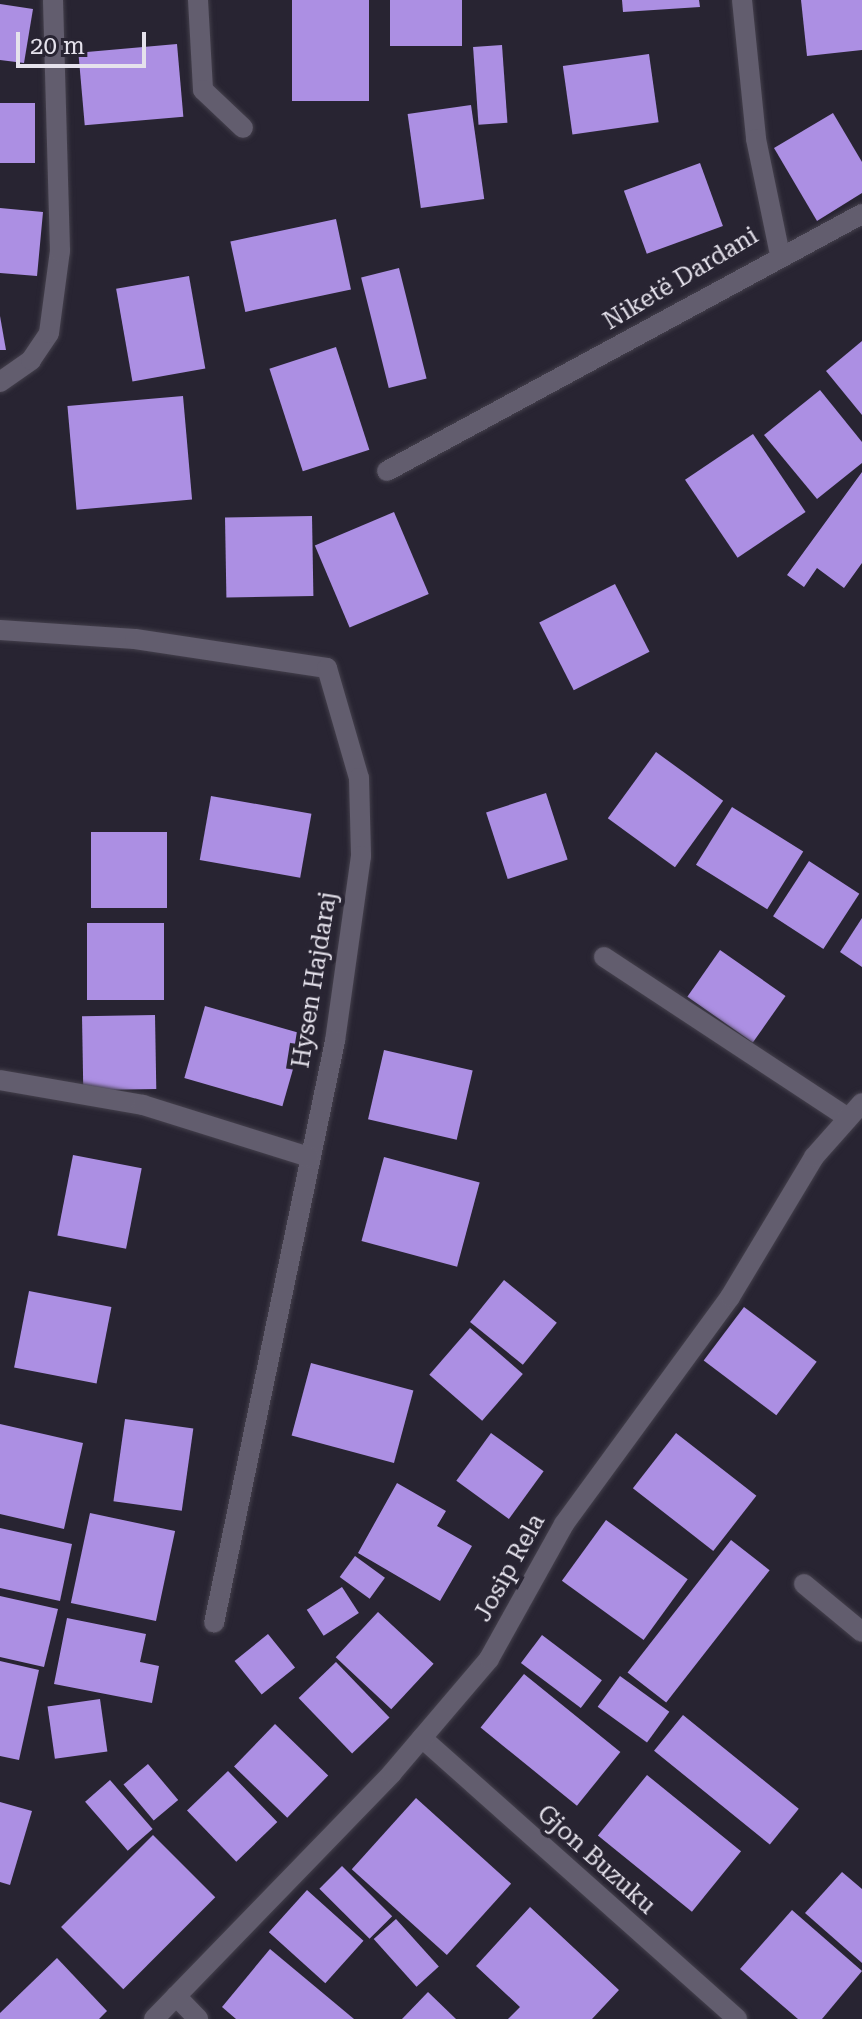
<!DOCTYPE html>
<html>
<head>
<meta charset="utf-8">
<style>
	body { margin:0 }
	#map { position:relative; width:862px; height:2019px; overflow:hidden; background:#282432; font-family:"Roboto Serif",serif }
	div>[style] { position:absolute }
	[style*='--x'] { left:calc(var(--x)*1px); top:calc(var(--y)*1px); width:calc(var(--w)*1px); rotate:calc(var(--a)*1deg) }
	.building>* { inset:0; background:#ac8fe3; transform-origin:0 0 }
	.roads { filter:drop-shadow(0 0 2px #44404c) drop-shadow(0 0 2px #44404c) }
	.minor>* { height:20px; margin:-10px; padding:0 10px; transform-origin:10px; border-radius:10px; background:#625d6e }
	span { translate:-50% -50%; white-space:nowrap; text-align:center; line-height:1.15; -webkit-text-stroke:8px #282432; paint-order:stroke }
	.street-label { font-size:24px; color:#e5e2ec }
	.scale { position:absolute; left:16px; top:32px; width:130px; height:36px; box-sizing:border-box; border:4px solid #e5e2ec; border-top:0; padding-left:10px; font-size:24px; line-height:28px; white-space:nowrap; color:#e5e2ec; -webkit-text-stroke:6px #282432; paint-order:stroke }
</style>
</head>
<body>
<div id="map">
	<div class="building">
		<i style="left:292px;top:0;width:77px;height:101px"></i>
		<i style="left:390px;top:0;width:72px;height:46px"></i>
		<i style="clip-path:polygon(622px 0,699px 0,700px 7px,623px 12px)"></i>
		<i style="clip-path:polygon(801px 0,862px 0,862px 50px,807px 56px)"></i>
		<i style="clip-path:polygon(0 4px,33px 9px,24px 63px,0 60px)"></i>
		<i style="left:177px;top:44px;width:73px;height:99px;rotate:85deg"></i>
		<i style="left:502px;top:45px;width:78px;height:29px;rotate:86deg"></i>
		<i style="left:649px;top:54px;width:69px;height:87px;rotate:82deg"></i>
		<i style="left:0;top:103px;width:35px;height:60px"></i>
		<i style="left:471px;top:105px;width:95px;height:64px;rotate:82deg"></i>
		<i style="clip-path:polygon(833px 113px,862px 162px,862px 193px,817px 221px,774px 148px)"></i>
		<i style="left:700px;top:163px;width:67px;height:81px;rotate:70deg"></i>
		<i style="clip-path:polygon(0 208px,43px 212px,37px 276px,0 273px)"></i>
		<i style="left:336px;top:219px;width:72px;height:108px;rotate:78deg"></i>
		<i style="left:399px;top:268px;width:114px;height:39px;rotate:76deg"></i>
		<i style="left:189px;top:276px;width:94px;height:74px;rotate:80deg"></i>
		<i style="clip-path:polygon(0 316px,6px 350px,0 350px)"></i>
		<i style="clip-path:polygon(862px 341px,862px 415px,826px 371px)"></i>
		<i style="left:336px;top:347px;width:108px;height:70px;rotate:72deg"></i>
		<i style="clip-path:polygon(820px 390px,862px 442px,862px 463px,817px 499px,764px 435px)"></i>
		<i style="left:183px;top:396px;width:104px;height:116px;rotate:85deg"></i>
		<i style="left:753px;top:434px;width:94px;height:82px;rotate:56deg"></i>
		<i style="clip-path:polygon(862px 472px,862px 563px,844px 588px,817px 568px,804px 587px,787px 575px)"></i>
		<i style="left:394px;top:512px;width:89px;height:86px;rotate:67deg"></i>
		<i style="left:312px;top:516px;width:80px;height:87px;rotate:89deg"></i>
		<i style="left:615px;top:584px;width:76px;height:85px;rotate:63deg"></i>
		<i style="left:656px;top:752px;width:83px;height:82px;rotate:36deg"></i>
		<i style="left:546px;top:793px;width:70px;height:63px;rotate:72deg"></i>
		<i style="left:211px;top:796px;width:102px;height:65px;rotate:10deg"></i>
		<i style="left:732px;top:807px;width:84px;height:68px;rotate:32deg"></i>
		<i style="left:91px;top:832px;width:76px;height:76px"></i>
		<i style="left:809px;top:861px;width:60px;height:66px;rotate:33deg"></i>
		<i style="clip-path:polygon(862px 918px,862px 967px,840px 952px)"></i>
		<i style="left:87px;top:923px;width:77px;height:77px"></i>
		<i style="left:720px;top:950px;width:80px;height:57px;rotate:35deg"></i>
		<i style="left:205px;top:1006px;width:102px;height:75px;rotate:16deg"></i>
		<i style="left:155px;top:1015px;width:74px;height:73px;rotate:89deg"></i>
		<i style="left:384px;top:1050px;width:91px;height:71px;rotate:13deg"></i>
		<i style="left:73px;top:1155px;width:70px;height:82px;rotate:11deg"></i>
		<i style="left:384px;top:1157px;width:99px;height:87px;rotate:15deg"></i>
		<i style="left:504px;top:1280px;width:68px;height:54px;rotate:39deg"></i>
		<i style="left:29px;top:1291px;width:84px;height:78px;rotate:11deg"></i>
		<i style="left:744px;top:1307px;width:91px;height:67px;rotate:37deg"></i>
		<i style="left:470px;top:1328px;width:70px;height:62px;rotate:41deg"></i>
		<i style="left:311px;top:1363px;width:106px;height:75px;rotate:15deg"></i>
		<i style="left:125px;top:1419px;width:69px;height:83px;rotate:8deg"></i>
		<i style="clip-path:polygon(0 1424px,83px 1443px,64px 1529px,0 1514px)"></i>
		<i style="left:491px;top:1433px;width:65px;height:59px;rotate:36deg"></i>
		<i style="left:676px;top:1433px;width:102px;height:70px;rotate:38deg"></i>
		<i style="clip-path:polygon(397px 1483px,446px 1511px,437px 1526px,472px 1546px,440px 1601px,358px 1553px)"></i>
		<i style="left:90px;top:1513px;width:87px;height:92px;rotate:12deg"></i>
		<i style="left:606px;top:1520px;width:101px;height:75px;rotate:36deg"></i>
		<i style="clip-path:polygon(0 1528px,72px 1544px,60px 1601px,0 1588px)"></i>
		<i style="left:731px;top:1540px;width:49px;height:168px;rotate:38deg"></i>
		<i style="left:355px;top:1556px;width:37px;height:26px;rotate:36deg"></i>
		<i style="left:342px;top:1587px;width:31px;height:42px;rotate:57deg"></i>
		<i style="clip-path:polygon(0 1596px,58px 1609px,44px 1667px,0 1657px)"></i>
		<i style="left:378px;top:1612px;width:76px;height:62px;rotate:43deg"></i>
		<i style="clip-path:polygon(67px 1618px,146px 1634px,140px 1662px,159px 1666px,152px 1703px,54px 1684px)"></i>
		<i style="left:268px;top:1634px;width:43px;height:43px;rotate:51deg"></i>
		<i style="left:542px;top:1635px;width:75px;height:35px;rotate:37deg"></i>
		<i style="clip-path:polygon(0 1661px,39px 1670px,19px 1760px,0 1756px)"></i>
		<i style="left:336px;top:1662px;width:77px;height:52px;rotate:46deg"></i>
		<i style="left:524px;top:1674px;width:124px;height:69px;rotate:39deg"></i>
		<i style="left:620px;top:1676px;width:61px;height:38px;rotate:36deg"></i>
		<i style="left:100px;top:1699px;width:53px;height:53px;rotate:82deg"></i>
		<i style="left:683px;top:1715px;width:149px;height:46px;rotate:39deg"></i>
		<i style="left:275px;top:1724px;width:74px;height:59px;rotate:44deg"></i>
		<i style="left:148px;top:1764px;width:47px;height:32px;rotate:50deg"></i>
		<i style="left:228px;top:1771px;width:71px;height:57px;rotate:46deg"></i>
		<i style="left:647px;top:1775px;width:121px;height:78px;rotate:39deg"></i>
		<i style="left:110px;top:1780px;width:65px;height:33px;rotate:49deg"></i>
		<i style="left:416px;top:1798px;width:128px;height:96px;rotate:42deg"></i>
		<i style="clip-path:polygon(0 1802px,32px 1811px,10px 1885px,0 1882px)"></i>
		<i style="left:153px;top:1835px;width:88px;height:130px;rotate:45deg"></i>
		<i style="left:342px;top:1866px;width:71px;height:32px;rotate:45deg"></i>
		<i style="clip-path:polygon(842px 1872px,862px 1889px,862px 1963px,805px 1913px)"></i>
		<i style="left:307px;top:1890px;width:76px;height:57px;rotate:42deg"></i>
		<i style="clip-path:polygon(530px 1907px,619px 1990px,592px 2019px,508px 2019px,520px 2007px,476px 1966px)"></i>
		<i style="clip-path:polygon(792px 1910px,862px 1971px,822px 2019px,798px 2019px,740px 1969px)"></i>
		<i style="left:396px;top:1919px;width:64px;height:30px;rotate:48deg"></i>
		<i style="clip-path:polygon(270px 1949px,354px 2019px,236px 2019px,222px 2007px)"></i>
		<i style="clip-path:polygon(57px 1958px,107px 2011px,99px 2019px,0 2019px,0 2013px)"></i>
		<i style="clip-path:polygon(428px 1992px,456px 2019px,402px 2019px)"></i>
	</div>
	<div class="roads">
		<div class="minor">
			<i style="--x:198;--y:0;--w:90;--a:86.8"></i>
			<i style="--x:203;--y:90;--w:55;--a:43.5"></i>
			<i style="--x:742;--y:0;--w:140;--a:84.2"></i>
			<i style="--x:756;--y:139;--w:118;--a:78.3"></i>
			<i style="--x:0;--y:382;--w:38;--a:-35"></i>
			<i style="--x:31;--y:360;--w:32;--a:-56"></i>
			<i style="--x:49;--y:333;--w:83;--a:-82.4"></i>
			<i style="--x:60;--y:251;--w:251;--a:-91.6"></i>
			<i style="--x:387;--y:471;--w:540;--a:-28.42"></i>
			<i style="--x:0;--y:630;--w:135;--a:3.8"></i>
			<i style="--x:135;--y:639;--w:194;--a:8.6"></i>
			<i style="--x:327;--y:668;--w:115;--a:73.8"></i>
			<i style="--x:359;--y:778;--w:78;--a:88.5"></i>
			<i style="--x:361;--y:856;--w:187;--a:98"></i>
			<i style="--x:335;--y:1041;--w:594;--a:101.74"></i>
			<i style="--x:604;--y:957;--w:292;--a:33.4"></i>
			<i style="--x:0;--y:1080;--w:145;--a:9.9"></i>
			<i style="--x:143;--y:1105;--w:174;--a:17.4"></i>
			<i style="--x:804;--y:1584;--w:75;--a:39.6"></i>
			<i style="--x:422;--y:1738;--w:422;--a:41.7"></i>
			<i style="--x:176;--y:1996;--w:32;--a:46"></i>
			<i style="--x:154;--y:2019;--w:342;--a:-45.9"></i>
			<i style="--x:392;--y:1773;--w:150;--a:-49.6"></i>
			<i style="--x:489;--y:1659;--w:154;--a:-60.9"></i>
			<i style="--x:564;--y:1524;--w:281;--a:-53.8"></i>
			<i style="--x:730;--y:1297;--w:163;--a:-59"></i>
			<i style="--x:814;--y:1157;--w:72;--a:-48.4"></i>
		</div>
	</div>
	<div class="street-label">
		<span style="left:681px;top:279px;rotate:-31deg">Niketë Dardani</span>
		<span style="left:315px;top:980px;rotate:-81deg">Hysen Hajdaraj</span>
		<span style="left:510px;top:1568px;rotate:-61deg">Josip Rela</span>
		<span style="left:596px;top:1860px;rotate:42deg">Gjon Buzuku</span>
	</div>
	<div class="scale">20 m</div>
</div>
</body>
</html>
